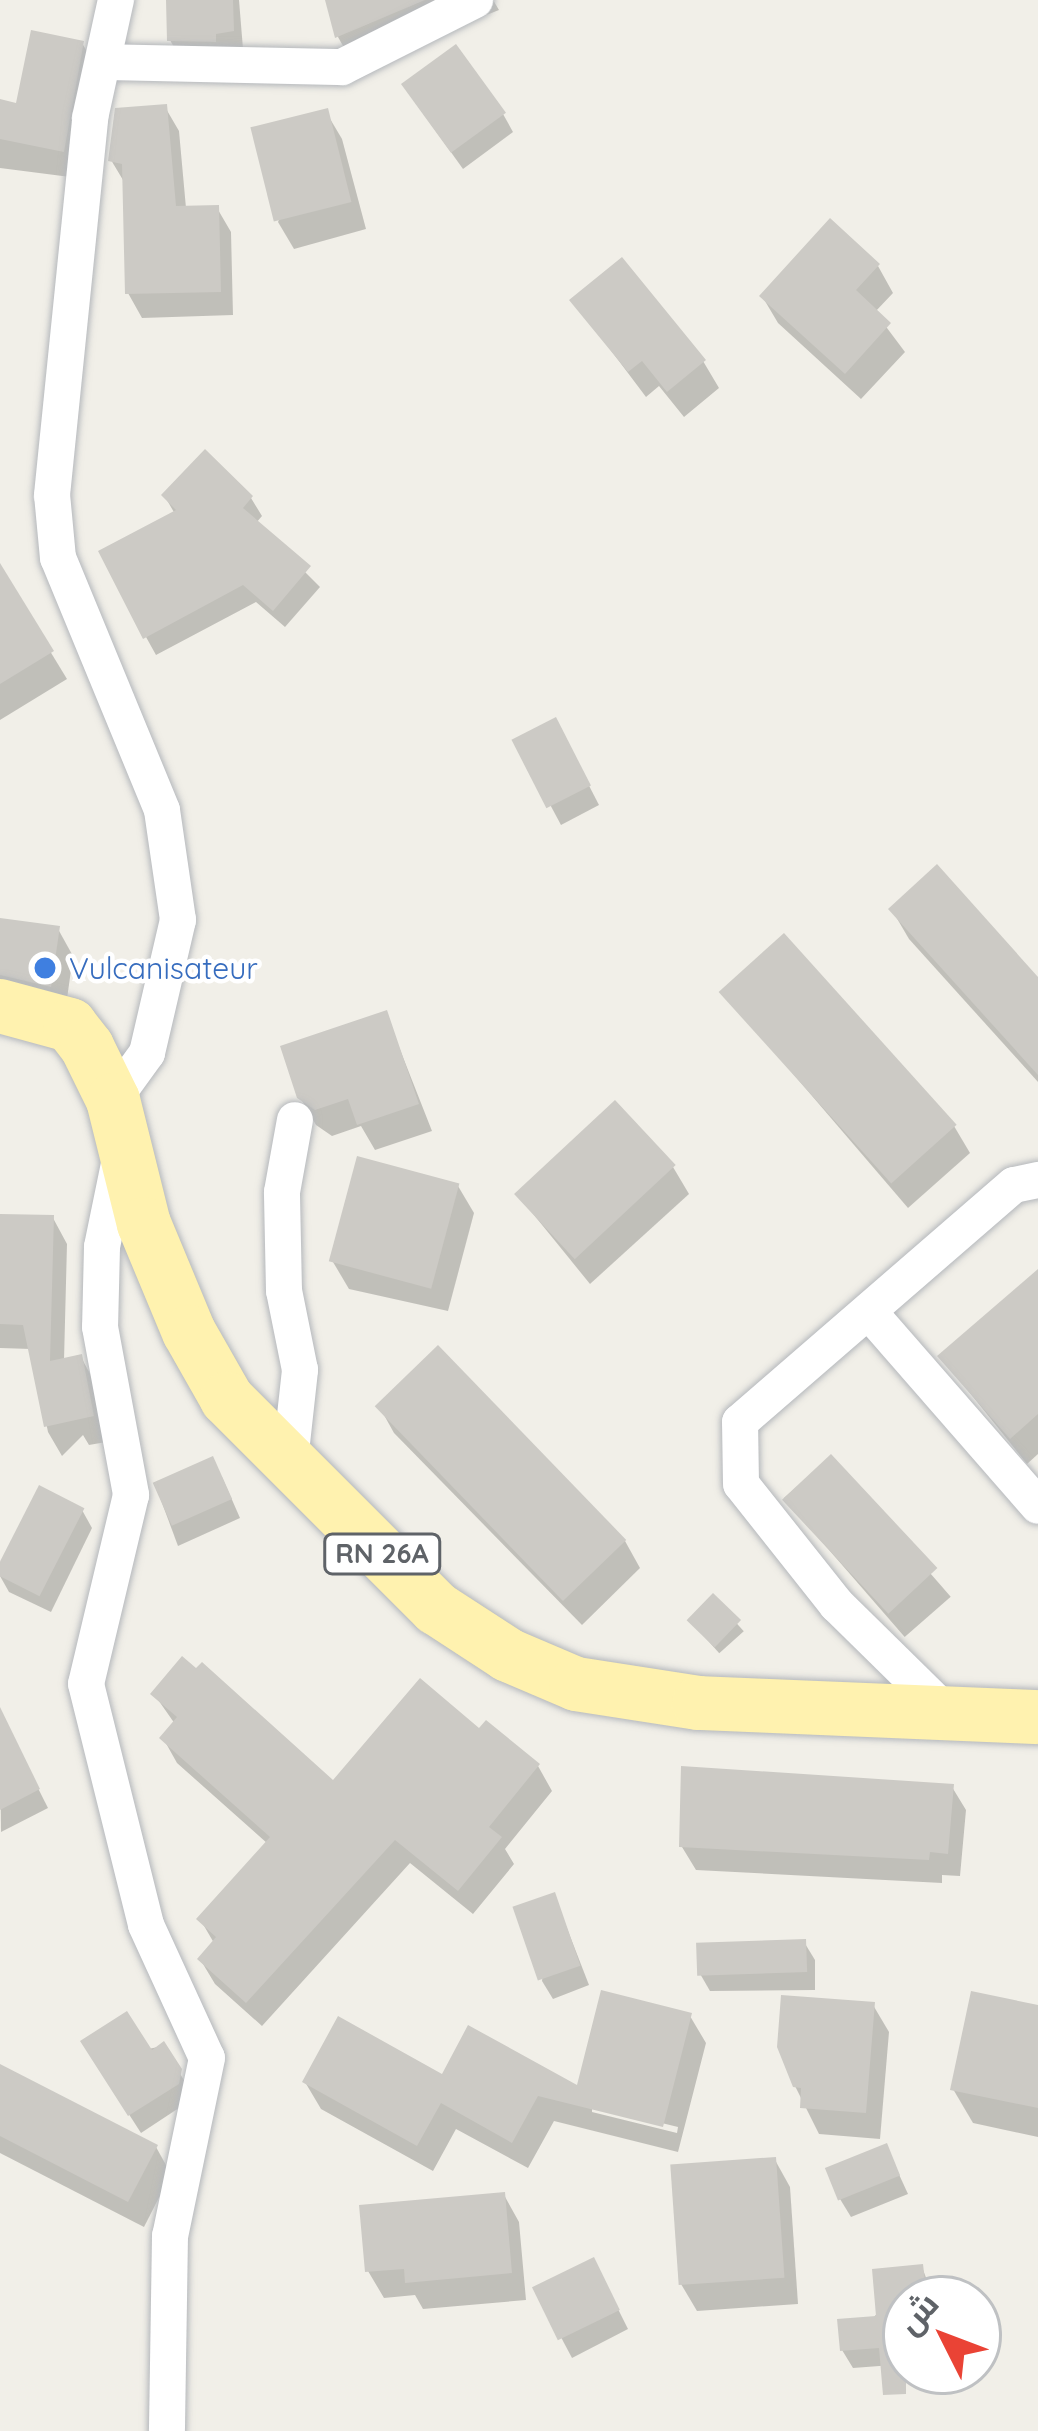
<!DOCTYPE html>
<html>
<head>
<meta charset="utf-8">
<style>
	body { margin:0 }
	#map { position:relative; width:1038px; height:2431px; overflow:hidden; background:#f1efe8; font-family:Quicksand,Cairo,sans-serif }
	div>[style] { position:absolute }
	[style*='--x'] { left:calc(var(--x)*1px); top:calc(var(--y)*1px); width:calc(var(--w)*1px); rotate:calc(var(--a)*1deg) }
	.shadow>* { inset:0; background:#0003; transform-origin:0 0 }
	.building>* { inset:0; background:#cccac5; transform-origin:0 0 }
	.roads { filter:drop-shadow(0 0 3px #b5b8bc) drop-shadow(0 0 3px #b5b8bc) }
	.street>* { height:36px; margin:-18px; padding:0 18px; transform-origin:18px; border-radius:18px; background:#fff }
	.primary>* { height:54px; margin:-27px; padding:0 27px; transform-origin:27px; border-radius:27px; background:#fff2af }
	.dots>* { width:33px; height:33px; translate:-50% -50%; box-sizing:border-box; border:6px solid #fff; border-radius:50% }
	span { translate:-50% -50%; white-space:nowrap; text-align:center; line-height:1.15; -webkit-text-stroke:9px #fff; paint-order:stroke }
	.shield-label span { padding:3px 9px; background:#fff; border:3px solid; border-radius:9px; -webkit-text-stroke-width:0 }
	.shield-label { font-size:27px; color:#5f6368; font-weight:700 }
	.shop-label { font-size:30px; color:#366cbe }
	.left { translate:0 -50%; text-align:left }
	.north { position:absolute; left:882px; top:2275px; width:120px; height:120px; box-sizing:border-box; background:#fff; border:3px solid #bfc1c3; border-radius:50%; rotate:312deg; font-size:33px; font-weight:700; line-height:48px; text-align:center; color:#5f6368 }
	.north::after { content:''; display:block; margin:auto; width:42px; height:54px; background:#ea4335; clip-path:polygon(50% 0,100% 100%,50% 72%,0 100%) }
</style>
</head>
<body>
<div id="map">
	<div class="shadow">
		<i style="clip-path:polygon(169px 0,239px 0,243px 49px,180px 58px,170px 40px)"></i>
		<i style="clip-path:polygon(344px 0,493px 0,499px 10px,355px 67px,338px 37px)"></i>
		<i style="clip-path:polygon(82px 43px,98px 70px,78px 178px,0 168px,0 102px,18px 106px)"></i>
		<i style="clip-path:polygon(415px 102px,503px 114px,513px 132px,463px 169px)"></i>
		<i style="clip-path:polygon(165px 107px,179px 131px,186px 208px,217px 208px,231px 232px,233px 315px,142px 318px,128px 293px,126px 185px,111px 160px)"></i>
		<i style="clip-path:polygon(326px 112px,342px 139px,366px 229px,294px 249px,278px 222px)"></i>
		<i style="clip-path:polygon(878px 266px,893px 293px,875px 312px,905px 352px,861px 399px,778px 323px,762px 296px)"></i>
		<i style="clip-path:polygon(573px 300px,703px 361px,719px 388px,684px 417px,659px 386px,646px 397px)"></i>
		<i style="clip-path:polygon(164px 495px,251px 498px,262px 516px,256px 523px,320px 587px,285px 627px,256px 602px,156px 655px,146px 637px,175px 514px)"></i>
		<i style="clip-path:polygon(0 569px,67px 679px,0 720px)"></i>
		<i style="clip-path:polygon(565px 739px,599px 805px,561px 825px,516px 741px)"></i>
		<i style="clip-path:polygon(892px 910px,1038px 981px,1038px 1082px,909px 939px)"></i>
		<i style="clip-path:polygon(0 921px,58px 929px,73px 956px,65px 1013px,0 1011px)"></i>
		<i style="clip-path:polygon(723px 992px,954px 1126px,970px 1153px,908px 1208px)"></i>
		<i style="clip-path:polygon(386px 1014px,432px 1131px,375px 1150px,361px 1126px,332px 1136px,316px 1125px,300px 1097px)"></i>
		<i style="clip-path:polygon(673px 1167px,689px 1194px,590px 1284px,517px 1194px)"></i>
		<i style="clip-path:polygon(458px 1186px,474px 1213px,448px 1311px,349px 1289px,333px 1262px)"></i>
		<i style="clip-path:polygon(0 1217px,53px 1218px,67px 1244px,64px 1361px,81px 1357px,95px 1383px,106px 1442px,89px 1445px,83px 1435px,62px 1456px,48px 1432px,31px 1349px,0 1348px)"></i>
		<i style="clip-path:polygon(1038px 1273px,1038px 1454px,1027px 1464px,941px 1357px)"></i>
		<i style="clip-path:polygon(438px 1349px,625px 1541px,640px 1568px,582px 1625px,394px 1433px,379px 1406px)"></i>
		<i style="left:830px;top:1458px;width:184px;height:61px;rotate:49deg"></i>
		<i style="clip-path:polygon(222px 1477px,240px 1518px,178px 1546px,155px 1484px)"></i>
		<i style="clip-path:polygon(40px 1489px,82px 1510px,92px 1528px,51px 1612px,9px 1592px,0 1576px)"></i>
		<i style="left:713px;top:1597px;width:46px;height:33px;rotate:48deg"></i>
		<i style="clip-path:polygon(154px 1694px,333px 1784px,479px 1733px,538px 1766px,552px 1791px,505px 1849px,514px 1864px,473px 1914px,410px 1863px,262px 2026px,215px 1984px,200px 1959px,214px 1943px,200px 1919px,268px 1844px,177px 1763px,163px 1738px,175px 1724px)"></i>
		<i style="clip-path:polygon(0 1713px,48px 1808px,1px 1832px)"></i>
		<i style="clip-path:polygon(952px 1787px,966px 1810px,960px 1876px,942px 1875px,942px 1883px,696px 1870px,682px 1847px)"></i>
		<i style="clip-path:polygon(554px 1895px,589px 1985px,553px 1999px,542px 1981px)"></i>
		<i style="clip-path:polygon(804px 1942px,815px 1960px,815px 1990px,710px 1991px,699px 1972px)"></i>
		<i style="clip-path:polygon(873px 2005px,889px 2032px,880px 2139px,819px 2134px,795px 2086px)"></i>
		<i style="clip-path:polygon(1038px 2008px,1038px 2137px,973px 2123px,953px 2089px)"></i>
		<i style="clip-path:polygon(evenodd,690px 2016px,706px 2043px,678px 2152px,554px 2121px,528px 2168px,456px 2129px,433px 2171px,321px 2109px,305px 2082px,443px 2078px,579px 2090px,690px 2016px,592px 2106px,678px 2127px,677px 2133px,592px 2112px,592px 2106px)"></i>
		<i style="clip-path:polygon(163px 2046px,190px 2090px,188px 2102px,141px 2133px,94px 2060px)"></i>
		<i style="clip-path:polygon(0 2067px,156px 2147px,171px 2174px,144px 2227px,0 2153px)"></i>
		<i style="clip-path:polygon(886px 2146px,908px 2194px,851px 2217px,840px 2199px)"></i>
		<i style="clip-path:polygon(775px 2160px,790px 2187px,798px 2304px,697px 2311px,681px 2284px)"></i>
		<i style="clip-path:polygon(504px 2195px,519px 2222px,526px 2300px,423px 2309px,415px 2295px,384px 2298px,368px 2271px)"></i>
		<i style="clip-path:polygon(922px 2267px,934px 2299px,906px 2299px,906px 2364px,853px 2368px,842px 2350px)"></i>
		<i style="clip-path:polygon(603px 2279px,628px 2329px,572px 2358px,536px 2290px)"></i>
	</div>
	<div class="building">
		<i style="clip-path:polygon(166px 0,233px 0,234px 31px,216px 34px,216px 42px,167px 41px)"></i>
		<i style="clip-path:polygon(325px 0,425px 0,335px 38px)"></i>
		<i style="clip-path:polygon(31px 30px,84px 41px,64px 152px,0 139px,0 99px,16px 103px)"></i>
		<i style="left:456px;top:44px;width:85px;height:68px;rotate:54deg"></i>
		<i style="clip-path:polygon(167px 104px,176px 206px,219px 205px,221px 292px,125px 294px,122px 164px,108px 161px,115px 108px)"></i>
		<i style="left:328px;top:108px;width:97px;height:80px;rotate:76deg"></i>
		<i style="clip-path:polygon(830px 218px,880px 264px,856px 290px,891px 323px,845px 374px,759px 296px)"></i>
		<i style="clip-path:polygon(622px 257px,706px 360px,667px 392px,642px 361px,628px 372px,569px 300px)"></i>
		<i style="clip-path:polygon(205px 449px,253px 496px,243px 508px,311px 566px,273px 611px,243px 585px,143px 639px,98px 551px,176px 510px,161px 495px)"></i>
		<i style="clip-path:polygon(0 563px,54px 651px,0 684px)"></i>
		<i style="left:556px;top:717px;width:77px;height:50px;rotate:63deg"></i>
		<i style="clip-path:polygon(937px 864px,1038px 977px,1038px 1075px,888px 909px)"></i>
		<i style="clip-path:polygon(0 918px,60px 926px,51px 987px,0 975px)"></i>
		<i style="left:784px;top:933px;width:258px;height:88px;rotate:48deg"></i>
		<i style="clip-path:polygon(387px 1010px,419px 1104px,357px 1125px,348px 1099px,315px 1110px,297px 1098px,280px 1046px)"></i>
		<i style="left:615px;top:1100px;width:89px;height:138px;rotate:47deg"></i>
		<i style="left:357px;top:1156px;width:106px;height:109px;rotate:15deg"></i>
		<i style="clip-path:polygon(0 1214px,54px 1215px,50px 1361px,82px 1354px,94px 1416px,44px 1427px,23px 1325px,0 1324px)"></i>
		<i style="clip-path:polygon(1038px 1269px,1038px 1414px,1010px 1439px,937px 1356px)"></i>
		<i style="left:438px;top:1345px;width:271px;height:88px;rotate:46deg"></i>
		<i style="left:831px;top:1454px;width:156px;height:67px;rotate:47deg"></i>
		<i style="left:213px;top:1456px;width:47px;height:66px;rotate:66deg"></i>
		<i style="left:39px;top:1485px;width:51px;height:99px;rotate:27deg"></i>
		<i style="left:713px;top:1593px;width:39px;height:38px;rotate:44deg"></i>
		<i style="clip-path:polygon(182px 1656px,196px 1668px,202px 1662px,333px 1780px,420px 1678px,479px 1728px,486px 1720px,540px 1764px,489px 1827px,502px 1837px,458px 1891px,395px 1840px,246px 2003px,197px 1959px,216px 1937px,196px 1919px,270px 1837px,159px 1738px,177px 1717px,150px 1694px)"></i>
		<i style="clip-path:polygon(0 1707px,40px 1789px,0 1810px)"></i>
		<i style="clip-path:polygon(681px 1766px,954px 1784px,948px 1854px,930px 1852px,929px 1860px,679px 1847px)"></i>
		<i style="left:555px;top:1892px;width:78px;height:45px;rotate:71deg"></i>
		<i style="left:806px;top:1939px;width:33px;height:110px;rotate:88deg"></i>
		<i style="clip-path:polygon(601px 1990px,692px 2013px,663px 2127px,538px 2096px,512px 2143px,441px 2103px,417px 2146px,302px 2082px,338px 2016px,442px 2074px,468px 2025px,577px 2085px)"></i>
		<i style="clip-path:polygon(971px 1991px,1038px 2005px,1038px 2108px,950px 2090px)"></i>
		<i style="clip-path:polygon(781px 1995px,875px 2002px,866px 2113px,800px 2108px,801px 2088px,793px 2087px,777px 2047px)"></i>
		<i style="clip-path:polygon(127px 2011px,152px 2050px,164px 2041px,182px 2069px,179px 2084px,128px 2116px,80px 2041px)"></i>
		<i style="clip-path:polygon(0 2064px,158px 2145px,128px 2202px,0 2136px)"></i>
		<i style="left:887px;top:2143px;width:35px;height:67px;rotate:68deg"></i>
		<i style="left:776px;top:2157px;width:121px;height:106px;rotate:86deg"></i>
		<i style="clip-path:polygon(505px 2192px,512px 2273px,405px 2283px,404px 2269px,365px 2272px,359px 2205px)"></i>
		<i style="left:594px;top:2257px;width:59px;height:69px;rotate:64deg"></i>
		<i style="clip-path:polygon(923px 2264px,927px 2299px,906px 2299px,906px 2394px,883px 2395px,879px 2348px,840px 2351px,837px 2319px,876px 2316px,872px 2269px)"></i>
	</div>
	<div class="roads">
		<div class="street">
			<i style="--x:103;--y:62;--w:239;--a:1.2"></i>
			<i style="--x:342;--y:67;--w:149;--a:-26.7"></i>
			<i style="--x:113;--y:1100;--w:58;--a:-54.1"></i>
			<i style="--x:147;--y:1053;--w:137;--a:-76.9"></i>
			<i style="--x:178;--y:920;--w:111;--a:-98.3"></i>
			<i style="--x:162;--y:810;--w:273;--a:-112.4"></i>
			<i style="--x:58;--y:558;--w:63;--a:-95.4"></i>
			<i style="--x:52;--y:495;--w:379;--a:-84.2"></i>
			<i style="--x:90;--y:118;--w:121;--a:-77.6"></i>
			<i style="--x:120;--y:1159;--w:90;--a:101.6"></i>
			<i style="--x:102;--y:1247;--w:80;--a:91.4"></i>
			<i style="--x:100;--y:1327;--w:171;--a:79.5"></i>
			<i style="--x:131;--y:1495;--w:194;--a:103.4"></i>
			<i style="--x:86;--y:1684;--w:248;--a:76"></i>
			<i style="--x:146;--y:1925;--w:146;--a:65.4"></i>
			<i style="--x:207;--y:2058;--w:182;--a:101.7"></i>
			<i style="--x:170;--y:2236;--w:195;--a:90.9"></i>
			<i style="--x:869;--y:1312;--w:257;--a:48.9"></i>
			<i style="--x:290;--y:1461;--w:92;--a:-83.7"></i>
			<i style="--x:300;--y:1370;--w:81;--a:-101.4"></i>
			<i style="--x:284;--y:1291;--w:99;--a:-91.2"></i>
			<i style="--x:282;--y:1192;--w:73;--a:-79.8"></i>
			<i style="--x:946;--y:1712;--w:153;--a:-135.5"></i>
			<i style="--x:837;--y:1605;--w:154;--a:-128.4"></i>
			<i style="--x:741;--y:1484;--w:62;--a:-90.9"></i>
			<i style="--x:740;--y:1422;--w:362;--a:-40.9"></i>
			<i style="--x:1014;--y:1185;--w:25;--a:-12"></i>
		</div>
		<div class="primary">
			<i style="--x:0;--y:1006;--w:73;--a:15.2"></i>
			<i style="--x:70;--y:1025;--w:28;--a:52"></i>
			<i style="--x:87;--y:1047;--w:59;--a:63.9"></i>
			<i style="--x:113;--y:1100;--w:128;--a:76"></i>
			<i style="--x:144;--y:1224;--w:117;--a:67.4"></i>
			<i style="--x:189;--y:1332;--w:77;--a:60.4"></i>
			<i style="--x:227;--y:1399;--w:296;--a:45"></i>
			<i style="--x:436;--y:1608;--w:86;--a:33.1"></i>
			<i style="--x:508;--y:1655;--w:74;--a:23.1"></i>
			<i style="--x:576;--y:1684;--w:124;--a:8.8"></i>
			<i style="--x:699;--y:1703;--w:339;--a:2.4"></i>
		</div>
	</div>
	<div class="dots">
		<i style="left:45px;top:968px;background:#3f7fe0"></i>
	</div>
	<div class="shield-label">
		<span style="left:382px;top:1554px">RN 26A</span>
	</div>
	<div class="shop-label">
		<span class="left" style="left:69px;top:968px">Vulcanisateur</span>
	</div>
	<div class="north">ش</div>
</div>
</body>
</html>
